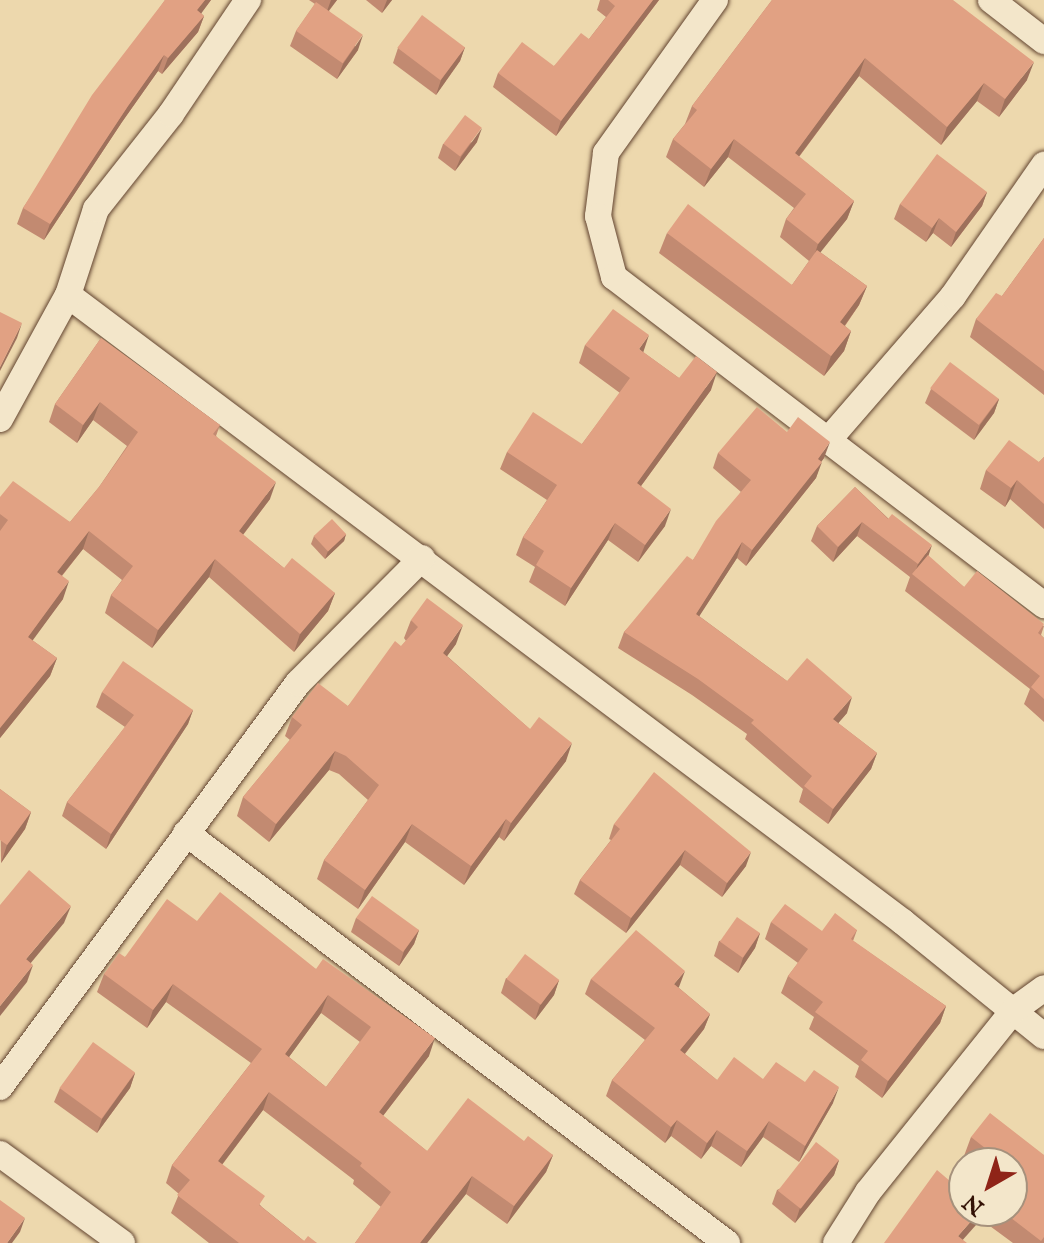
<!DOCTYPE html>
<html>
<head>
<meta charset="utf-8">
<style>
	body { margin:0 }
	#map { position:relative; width:1044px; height:1243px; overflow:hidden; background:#edd8ad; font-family:"IM FELL English",serif }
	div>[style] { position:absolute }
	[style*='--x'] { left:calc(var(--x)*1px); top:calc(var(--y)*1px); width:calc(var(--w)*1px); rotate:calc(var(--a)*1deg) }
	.roads { filter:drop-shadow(0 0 2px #624430) drop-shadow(0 0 2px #624430) }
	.minor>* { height:26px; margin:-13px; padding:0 13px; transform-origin:13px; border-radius:13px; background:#f3e6ca }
	.wall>* { inset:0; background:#c28a71 }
	.shaded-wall>* { inset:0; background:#9e715c }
	.building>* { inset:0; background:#e1a183; transform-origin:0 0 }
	span { translate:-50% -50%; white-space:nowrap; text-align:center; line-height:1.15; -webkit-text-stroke:6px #f3e6ca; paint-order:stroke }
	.north { position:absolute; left:948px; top:1147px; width:80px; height:80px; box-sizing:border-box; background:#f3e6ca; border:2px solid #a6917c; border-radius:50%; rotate:219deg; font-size:22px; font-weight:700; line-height:32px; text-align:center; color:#331206 }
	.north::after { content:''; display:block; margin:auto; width:28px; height:36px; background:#8f2418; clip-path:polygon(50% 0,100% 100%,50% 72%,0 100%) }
</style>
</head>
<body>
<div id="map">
	<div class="roads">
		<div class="minor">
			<i style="--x:715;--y:0;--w:188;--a:125.5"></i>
			<i style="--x:606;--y:153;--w:64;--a:97.2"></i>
			<i style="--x:598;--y:216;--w:63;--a:75.3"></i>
			<i style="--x:614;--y:277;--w:541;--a:37.34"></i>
			<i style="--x:991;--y:0;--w:67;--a:37.7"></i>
			<i style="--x:68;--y:295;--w:1044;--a:36.9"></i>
			<i style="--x:903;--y:922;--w:181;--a:39"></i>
			<i style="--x:0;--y:419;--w:141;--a:-61.3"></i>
			<i style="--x:68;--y:295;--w:90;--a:-72"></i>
			<i style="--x:96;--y:209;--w:121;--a:-51.7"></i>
			<i style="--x:171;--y:114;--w:138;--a:-56"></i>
			<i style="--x:830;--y:438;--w:188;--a:-49.1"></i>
			<i style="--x:953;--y:296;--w:160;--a:-55.2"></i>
			<i style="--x:186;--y:833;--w:679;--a:37.16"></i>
			<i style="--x:0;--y:1087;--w:502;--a:-53.59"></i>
			<i style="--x:298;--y:683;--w:176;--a:-45.2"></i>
			<i style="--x:0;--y:1154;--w:151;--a:36.1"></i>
			<i style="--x:836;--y:1243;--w:60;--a:-57.9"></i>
			<i style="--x:868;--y:1192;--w:233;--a:-51.3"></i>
			<i style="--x:1014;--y:1010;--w:37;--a:-36"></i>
		</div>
	</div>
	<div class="wall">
		<i style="clip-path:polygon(165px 0,211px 0,201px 13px,204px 16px,198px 32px,162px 74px,158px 71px,122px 122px,44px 240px,17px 224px,23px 208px)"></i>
		<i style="clip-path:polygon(309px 0,337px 0,329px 11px,358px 50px,337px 79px,290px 46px,296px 31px,315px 4px)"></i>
		<i style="clip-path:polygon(366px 0,392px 0,382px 13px)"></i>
		<i style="clip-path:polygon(600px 0,659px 0,556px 136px,493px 87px,498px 73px,554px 66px,589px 39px,606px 17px,597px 10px)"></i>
		<i style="clip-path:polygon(772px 0,1027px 80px,999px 117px,977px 101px,941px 145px,859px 76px,799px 157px,854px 201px,847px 219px,820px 252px,867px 286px,859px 305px,845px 326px,851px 331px,844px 351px,824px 376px,659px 253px,667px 233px,792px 285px,809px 261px,780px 237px,786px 219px,794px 208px,728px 157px,704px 187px,666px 157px,673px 139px,685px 124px,692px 106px)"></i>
		<i style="clip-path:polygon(465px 47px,460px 61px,436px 95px,393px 63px,398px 48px)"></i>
		<i style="clip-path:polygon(477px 142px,455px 171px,438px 158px,443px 144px)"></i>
		<i style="clip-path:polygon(987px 192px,982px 206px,951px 247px,933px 233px,926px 242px,894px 219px,900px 204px)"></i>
		<i style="clip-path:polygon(1044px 238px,1044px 395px,970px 337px,976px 319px,1002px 296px)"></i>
		<i style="clip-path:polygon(101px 338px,220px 425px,216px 436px,270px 499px,243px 535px,284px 568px,335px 593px,328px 611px,294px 652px,209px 577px,152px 648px,105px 613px,111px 595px,122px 580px,83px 549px,62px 576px,63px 599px,32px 640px,57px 658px,50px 676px,0 738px,0 497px,70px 522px,99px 487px,127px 446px,93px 420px,77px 443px,49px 422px,55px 404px)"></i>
		<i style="clip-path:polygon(585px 345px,643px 352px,679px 378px,711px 390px,641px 486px,665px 526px,638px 562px,608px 540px,565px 606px,529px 582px,535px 567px,516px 555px,523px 537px,547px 500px,500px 469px,507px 452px,582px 444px,620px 393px,579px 363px)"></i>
		<i style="clip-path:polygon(931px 389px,999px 399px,994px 413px,974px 440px,925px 403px)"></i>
		<i style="clip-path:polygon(787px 432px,824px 458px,821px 462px,816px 478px,746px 566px,737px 558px,699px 616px,787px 681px,847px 713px,838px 723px,877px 753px,871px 769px,828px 824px,799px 802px,803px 789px,745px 739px,747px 734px,692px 695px,618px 648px,624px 632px,693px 560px,741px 492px,713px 468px,718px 453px)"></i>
		<i style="clip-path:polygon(1044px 457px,1044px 529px,1010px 499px,1005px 507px,980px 489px,986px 470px,1039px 462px)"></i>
		<i style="clip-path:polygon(855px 487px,928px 556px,964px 587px,1044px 626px,1041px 635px,1044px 638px,1044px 722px,1024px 704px,1030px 689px,905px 591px,910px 577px,857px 536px,833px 562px,811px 541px,817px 526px)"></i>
		<i style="clip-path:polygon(346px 534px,344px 541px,325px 559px,311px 544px,314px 536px)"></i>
		<i style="clip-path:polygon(411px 620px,456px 644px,447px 656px,566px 761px,504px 841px,499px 837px,464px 885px,405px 842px,358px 909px,317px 879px,324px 860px,368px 800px,339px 774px,329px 770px,269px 842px,237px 816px,243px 797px,290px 740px,285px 736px,292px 717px,348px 706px,406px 641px,404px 638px)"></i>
		<i style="clip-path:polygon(102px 692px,193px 710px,188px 724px,106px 849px,62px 816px,67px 802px,125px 727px,96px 707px)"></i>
		<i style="clip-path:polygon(0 789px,31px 812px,25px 829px,1px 863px)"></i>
		<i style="clip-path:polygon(614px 824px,746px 866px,722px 897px,680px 865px,626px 933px,574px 894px,580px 880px,611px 840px,609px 839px)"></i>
		<i style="clip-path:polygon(356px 918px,419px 930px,414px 944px,399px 966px,351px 932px)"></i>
		<i style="clip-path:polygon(evenodd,197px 921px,316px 969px,429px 1056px,383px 1116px,427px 1151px,524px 1141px,553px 1155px,546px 1172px,507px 1224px,466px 1194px,427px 1243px,355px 1243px,381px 1207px,353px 1184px,354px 1180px,263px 1110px,222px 1165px,262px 1207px,304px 1241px,317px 1243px,209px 1243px,171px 1213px,179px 1194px,166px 1183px,172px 1165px,251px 1063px,166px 1002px,147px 1028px,97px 992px,104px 974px,125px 957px,197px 921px,321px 1013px,360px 1042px,326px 1087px,289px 1057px,321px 1013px)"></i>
		<i style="clip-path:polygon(771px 922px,822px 931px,857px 930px,853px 941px,946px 1006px,940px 1023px,882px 1098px,855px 1077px,859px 1066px,809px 1029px,814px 1017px,781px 993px,788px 976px,798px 963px,765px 939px)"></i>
		<i style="clip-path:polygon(760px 933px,755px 948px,738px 973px,714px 956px,719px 941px)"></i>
		<i style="clip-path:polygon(506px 978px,559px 980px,554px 995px,535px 1020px,501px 993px)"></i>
		<i style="clip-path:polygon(591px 979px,679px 988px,710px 1014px,704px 1029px,685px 1054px,717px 1080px,763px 1079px,833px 1103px,799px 1162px,763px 1137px,741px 1167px,711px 1146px,701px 1159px,671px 1136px,665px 1143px,606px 1096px,612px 1080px,645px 1040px,585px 994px)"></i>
		<i style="clip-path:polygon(135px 1073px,130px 1088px,97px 1133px,54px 1102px,60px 1088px)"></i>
		<i style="clip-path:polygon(971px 1137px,1044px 1155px,1044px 1243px,1013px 1243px,979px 1218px,981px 1211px,1012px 1211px,1012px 1163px,973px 1163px,964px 1156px)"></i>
		<i style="clip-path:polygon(839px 1160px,834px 1175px,795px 1223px,772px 1204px,777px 1190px)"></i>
	</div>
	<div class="shaded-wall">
		<i style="clip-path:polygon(205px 0,211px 0,192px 26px,197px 10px)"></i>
		<i style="clip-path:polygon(331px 0,337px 0,326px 14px)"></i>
		<i style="clip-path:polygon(387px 0,392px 0,382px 13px)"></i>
		<i style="clip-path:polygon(653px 0,659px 0,556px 136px,561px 121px)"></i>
		<i style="clip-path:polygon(204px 16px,198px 32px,162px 74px,168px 58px)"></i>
		<i style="clip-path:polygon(363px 35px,358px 50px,337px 79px,343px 64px)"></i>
		<i style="clip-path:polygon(465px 47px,460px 61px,436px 95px,441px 80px)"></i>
		<i style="clip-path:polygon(164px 55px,158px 71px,122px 122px,44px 240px,50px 224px,128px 106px)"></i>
		<i style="clip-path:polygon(865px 58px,859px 76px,788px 171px,795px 153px)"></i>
		<i style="clip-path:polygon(1034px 62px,1027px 80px,999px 117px,1005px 99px)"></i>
		<i style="clip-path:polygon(984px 83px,977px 101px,941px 145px,947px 127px)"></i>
		<i style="clip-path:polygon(482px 128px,477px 142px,455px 171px,461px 157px)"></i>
		<i style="clip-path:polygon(734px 139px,728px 157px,704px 187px,711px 169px)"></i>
		<i style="clip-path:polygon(987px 192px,982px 206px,951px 247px,956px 232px)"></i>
		<i style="clip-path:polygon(854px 201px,847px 219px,812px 263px,818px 244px)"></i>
		<i style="clip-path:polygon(939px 218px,933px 233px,926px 242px,932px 228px)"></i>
		<i style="clip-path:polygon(867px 286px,859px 305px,833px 342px,840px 322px)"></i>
		<i style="clip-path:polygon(22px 323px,17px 338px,0 371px,0 367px)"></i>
		<i style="clip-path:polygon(851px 331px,844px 351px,824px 376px,831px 356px)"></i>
		<i style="clip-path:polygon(649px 335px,643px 353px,639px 349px)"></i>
		<i style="clip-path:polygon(717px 372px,711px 390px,630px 501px,637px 483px)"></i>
		<i style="clip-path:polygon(999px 399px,994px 413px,974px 440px,980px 425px)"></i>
		<i style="clip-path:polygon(100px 402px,93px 420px,77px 443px,83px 425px)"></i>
		<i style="clip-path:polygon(830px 442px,824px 458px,813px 473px,822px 462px,816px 478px,746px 566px,752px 550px)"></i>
		<i style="clip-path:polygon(1017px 480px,1010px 499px,1005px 507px,1011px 488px)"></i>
		<i style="clip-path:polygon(276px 482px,270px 499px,232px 549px,239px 531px)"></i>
		<i style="clip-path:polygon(671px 509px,665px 526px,638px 562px,645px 545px)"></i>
		<i style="clip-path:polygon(862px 522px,857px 536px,833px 562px,838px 547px)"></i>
		<i style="clip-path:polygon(615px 523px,608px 540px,565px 606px,571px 588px)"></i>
		<i style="clip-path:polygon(89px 531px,83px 549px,50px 590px,57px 572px)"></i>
		<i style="clip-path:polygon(346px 534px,344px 541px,325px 559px,328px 551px)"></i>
		<i style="clip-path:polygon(742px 542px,737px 558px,691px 629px,696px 614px)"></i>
		<i style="clip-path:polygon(932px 545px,927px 560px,914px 576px,918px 564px)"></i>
		<i style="clip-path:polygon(215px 559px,209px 577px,152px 648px,158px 630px)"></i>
		<i style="clip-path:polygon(69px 581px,63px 599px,22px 655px,28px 637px)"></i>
		<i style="clip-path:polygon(335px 593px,328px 611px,294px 652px,300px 634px)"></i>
		<i style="clip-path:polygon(463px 625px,456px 644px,436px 671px,443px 653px)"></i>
		<i style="clip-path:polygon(57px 658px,50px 676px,0 738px,0 728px)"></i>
		<i style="clip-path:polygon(852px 697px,847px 713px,828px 735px,833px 719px)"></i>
		<i style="clip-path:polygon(193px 710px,188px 724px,106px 849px,111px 834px)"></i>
		<i style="clip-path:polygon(572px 743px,566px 761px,504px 841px,511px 823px)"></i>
		<i style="clip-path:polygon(335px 751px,329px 770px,269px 842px,276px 824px)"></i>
		<i style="clip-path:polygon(877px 753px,871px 769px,828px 824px,833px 809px)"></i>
		<i style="clip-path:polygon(31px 812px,25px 829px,1px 863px,7px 845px)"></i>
		<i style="clip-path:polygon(506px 819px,499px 837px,464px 885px,471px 866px)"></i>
		<i style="clip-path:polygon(412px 824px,405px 842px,358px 909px,365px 890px)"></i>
		<i style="clip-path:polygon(685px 850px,680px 865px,626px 933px,631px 918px)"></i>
		<i style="clip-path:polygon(751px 852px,746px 866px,722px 897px,727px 883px)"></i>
		<i style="clip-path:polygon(71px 906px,64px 923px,20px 976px,26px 959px)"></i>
		<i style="clip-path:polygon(419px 930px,414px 944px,399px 966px,404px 951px)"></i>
		<i style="clip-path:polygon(760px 933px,755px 948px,738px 973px,743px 958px)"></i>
		<i style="clip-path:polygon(33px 965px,27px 982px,0 1016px,0 1006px)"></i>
		<i style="clip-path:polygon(685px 971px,679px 987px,668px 1000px,674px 984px)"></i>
		<i style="clip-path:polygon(559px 980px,554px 995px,535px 1020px,540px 1005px)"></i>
		<i style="clip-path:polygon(173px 984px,166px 1002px,147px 1028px,153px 1010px)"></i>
		<i style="clip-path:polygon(328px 995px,321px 1013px,278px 1072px,285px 1054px)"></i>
		<i style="clip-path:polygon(946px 1006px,940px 1023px,882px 1098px,888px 1081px)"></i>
		<i style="clip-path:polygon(710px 1014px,704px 1029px,675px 1066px,680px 1050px)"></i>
		<i style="clip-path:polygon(435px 1038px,429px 1056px,372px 1130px,379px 1112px)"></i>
		<i style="clip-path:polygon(135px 1073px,130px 1088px,97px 1133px,102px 1119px)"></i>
		<i style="clip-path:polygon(839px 1087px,833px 1103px,799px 1162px,805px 1146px)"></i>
		<i style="clip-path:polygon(269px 1092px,263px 1110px,211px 1179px,218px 1161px)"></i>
		<i style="clip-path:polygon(677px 1120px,671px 1136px,665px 1143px,671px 1127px)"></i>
		<i style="clip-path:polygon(769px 1121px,763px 1137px,741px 1167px,747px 1151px)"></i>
		<i style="clip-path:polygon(717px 1130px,711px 1146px,701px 1159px,707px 1143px)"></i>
		<i style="clip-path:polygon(553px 1155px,546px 1172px,507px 1224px,514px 1206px)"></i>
		<i style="clip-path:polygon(839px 1160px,834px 1175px,795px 1223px,800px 1208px)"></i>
		<i style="clip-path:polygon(472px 1176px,466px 1194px,427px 1243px,420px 1243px)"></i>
		<i style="clip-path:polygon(980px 1211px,981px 1211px,976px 1225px,960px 1243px,958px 1236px)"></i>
		<i style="clip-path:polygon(25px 1218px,20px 1232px,12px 1243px,7px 1243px)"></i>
	</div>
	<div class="building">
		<i style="clip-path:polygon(165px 0,205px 0,197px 10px,204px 16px,168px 58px,164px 55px,128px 106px,50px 224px,23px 208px,92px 95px)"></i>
		<i style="clip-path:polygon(608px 0,653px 0,561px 121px,498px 73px,522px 42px,554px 66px,581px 33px,589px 39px,615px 6px)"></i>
		<i style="clip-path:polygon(772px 0,953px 0,1034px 62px,1005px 99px,984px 83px,947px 127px,865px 58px,795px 153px,854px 201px,818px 244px,786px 219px,806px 194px,734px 139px,711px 169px,673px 139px,697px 110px,692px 106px)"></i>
		<i style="left:316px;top:2px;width:57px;height:35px;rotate:35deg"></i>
		<i style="left:422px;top:15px;width:54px;height:41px;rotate:37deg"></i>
		<i style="left:465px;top:115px;width:21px;height:36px;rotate:37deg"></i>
		<i style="clip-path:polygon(937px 154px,987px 192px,956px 232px,939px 218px,932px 228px,900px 204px)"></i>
		<i style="clip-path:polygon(688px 204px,792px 285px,817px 250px,867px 286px,840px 322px,851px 331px,831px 356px,667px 233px)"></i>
		<i style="clip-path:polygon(1044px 238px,1044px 371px,976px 319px,996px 293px,1002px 296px)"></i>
		<i style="clip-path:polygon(613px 309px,649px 335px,639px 349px,679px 378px,696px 356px,717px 372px,637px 483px,671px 509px,645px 545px,615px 523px,571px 588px,536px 565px,544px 551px,523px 537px,557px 485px,507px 452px,533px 412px,582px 444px,630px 378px,585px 345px)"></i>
		<i style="clip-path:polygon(0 312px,22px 323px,0 367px)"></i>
		<i style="clip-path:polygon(101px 338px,220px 425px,213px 434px,276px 482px,239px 531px,284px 568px,292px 558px,335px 593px,300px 634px,215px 559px,158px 630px,111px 595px,133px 566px,89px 531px,57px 572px,69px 581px,28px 637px,57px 658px,0 728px,0 531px,8px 520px,0 514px,0 497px,13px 481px,70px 522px,99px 487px,138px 432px,100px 402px,83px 425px,55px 404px)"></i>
		<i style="left:950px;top:362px;width:61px;height:33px;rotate:37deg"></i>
		<i style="clip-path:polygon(757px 407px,787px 432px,798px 417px,830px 442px,818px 459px,822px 462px,752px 550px,742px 542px,696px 614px,787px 681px,807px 658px,852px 697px,833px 719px,877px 753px,833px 809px,804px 786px,812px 776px,751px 723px,754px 720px,698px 679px,624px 632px,687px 556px,693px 560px,716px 521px,751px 480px,718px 453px)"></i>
		<i style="clip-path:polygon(1009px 440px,1039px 462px,1044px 457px,1044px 504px,1017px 480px,1011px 488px,986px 470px)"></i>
		<i style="clip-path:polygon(855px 487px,888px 519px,892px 514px,932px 545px,918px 564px,862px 522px,838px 547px,817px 526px)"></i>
		<i style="left:332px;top:519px;width:21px;height:25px;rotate:47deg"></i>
		<i style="clip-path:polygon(928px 555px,964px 587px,977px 571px,1044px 624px,1038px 633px,1044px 638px,1044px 699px,1031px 687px,1040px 676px,912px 574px)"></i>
		<i style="clip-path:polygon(427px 598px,463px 625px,443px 653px,530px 729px,539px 717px,572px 743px,511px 823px,506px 819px,471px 866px,412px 824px,365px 890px,324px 860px,379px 785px,346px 756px,335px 751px,276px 824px,243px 797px,302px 725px,292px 717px,318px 683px,348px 706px,395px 641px,401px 646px,418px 627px,411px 620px)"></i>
		<i style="clip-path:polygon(123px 661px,193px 710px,111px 834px,67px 802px,134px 715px,102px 692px)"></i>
		<i style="clip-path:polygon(654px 772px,751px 852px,727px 883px,685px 850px,631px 918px,580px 880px,620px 829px,614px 824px)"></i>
		<i style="clip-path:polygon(0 789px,31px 812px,7px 845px,0 840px)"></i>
		<i style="clip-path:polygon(29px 870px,71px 906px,26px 959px,33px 965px,0 1006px,0 905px)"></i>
		<i style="clip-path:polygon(evenodd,220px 892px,316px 969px,323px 959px,435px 1038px,379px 1112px,427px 1151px,468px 1098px,524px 1141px,528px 1136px,553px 1155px,514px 1206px,472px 1176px,420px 1243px,355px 1243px,391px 1192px,360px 1166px,362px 1163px,269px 1092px,218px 1161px,265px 1196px,259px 1205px,304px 1241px,308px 1236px,317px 1243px,239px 1243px,177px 1195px,190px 1180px,172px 1165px,262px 1049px,173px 984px,153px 1010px,104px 974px,119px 953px,125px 957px,167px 899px,197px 921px,220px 892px,328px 995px,371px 1027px,326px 1087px,285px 1054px,328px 995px)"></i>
		<i style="left:372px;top:896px;width:58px;height:27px;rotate:36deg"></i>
		<i style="clip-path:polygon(785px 904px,822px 931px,835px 913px,857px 930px,851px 939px,946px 1006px,888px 1081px,861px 1060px,868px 1051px,815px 1012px,823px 1002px,788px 976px,808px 949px,771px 922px)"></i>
		<i style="left:737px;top:917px;width:28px;height:30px;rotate:35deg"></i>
		<i style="clip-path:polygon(636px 930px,685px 971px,674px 984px,710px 1014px,680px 1050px,717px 1080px,734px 1057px,763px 1079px,776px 1062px,805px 1082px,814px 1070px,839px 1087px,805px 1146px,769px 1121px,747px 1151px,717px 1130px,707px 1143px,677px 1120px,671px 1127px,612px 1080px,655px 1028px,591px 979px)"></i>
		<i style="left:525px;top:954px;width:43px;height:31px;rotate:37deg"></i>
		<i style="left:93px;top:1042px;width:52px;height:57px;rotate:36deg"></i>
		<i style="clip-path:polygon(990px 1113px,1044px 1155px,1044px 1237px,1041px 1241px,1002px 1211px,1012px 1211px,1012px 1163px,1004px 1163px,971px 1137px)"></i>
		<i style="left:816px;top:1142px;width:29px;height:62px;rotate:38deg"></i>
		<i style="clip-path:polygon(937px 1170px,964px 1193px,964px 1211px,980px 1211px,958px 1236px,967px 1243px,884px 1243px)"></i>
		<i style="clip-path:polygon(0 1200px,25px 1218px,7px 1243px,0 1243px)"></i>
	</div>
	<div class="north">N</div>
</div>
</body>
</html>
